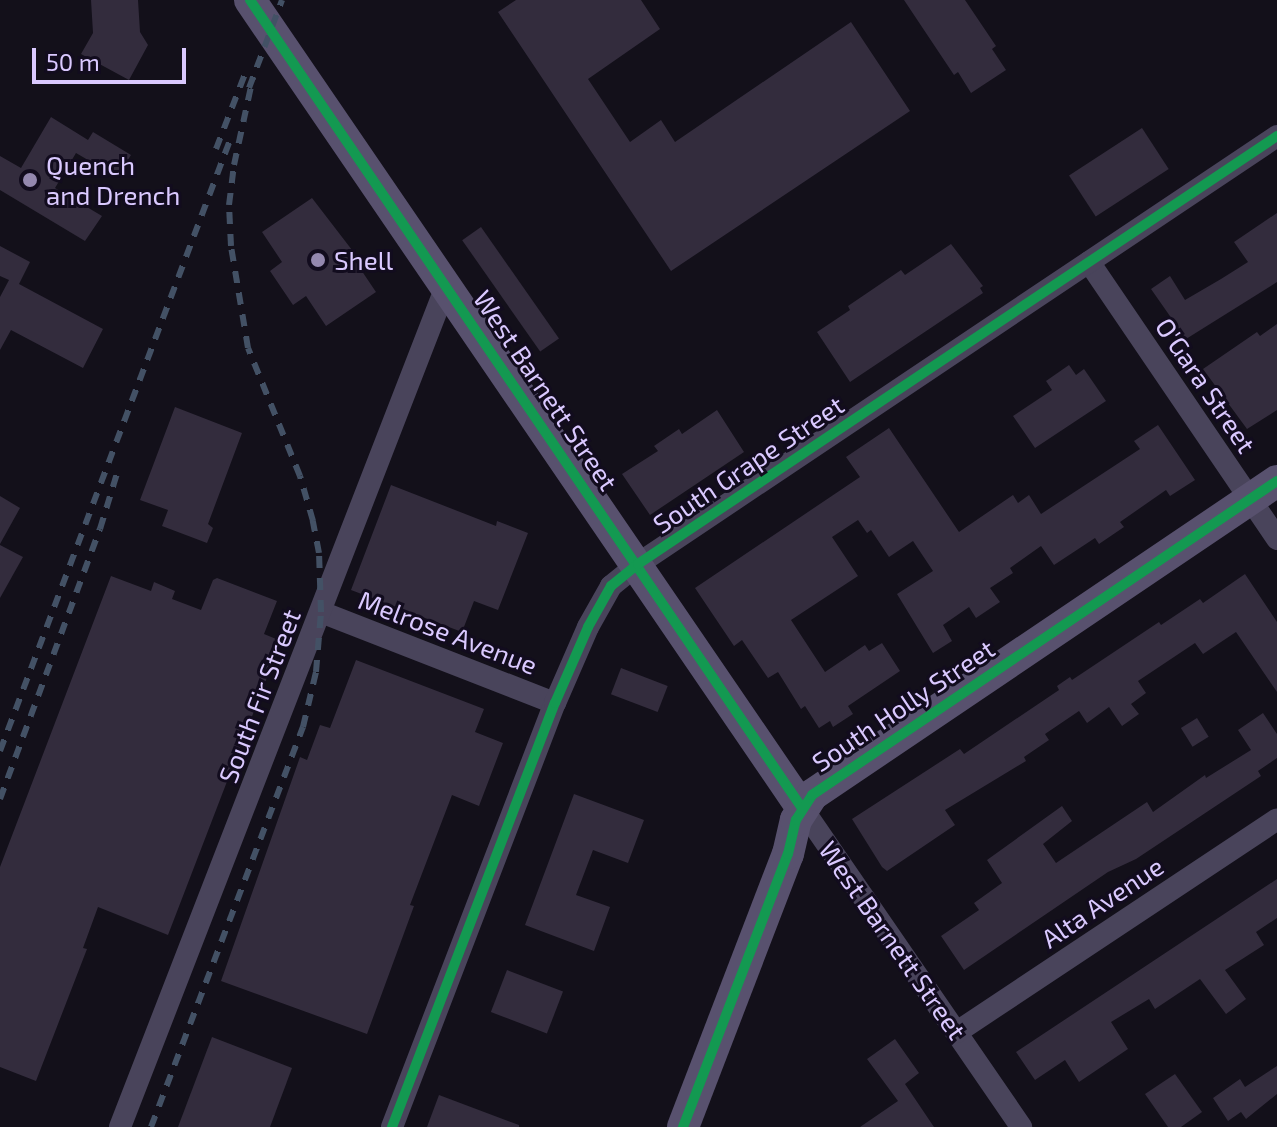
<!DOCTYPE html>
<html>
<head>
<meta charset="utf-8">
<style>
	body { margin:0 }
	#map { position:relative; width:1277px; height:1127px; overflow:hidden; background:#13101a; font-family:"Exo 2",sans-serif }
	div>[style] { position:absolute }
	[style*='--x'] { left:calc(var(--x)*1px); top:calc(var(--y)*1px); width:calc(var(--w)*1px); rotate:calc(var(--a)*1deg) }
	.building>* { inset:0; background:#332c3d; transform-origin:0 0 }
	.street>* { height:22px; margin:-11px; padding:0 11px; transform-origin:11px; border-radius:11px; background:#49445b }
	.secondary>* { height:32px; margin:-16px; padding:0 16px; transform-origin:16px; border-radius:16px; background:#58516e }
	.rail>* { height:6px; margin-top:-3px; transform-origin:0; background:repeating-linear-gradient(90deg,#435165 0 12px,transparent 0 22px) }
	.cycleway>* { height:10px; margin:-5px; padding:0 5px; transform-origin:5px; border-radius:5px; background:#139951 }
	.dots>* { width:22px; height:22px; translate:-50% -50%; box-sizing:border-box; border:4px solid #120c1e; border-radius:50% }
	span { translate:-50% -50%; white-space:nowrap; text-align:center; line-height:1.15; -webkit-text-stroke:6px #120c1e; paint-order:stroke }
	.poi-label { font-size:26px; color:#dac9ff }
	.left { translate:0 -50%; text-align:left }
	.street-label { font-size:26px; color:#dac9ff }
	.scale { position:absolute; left:32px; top:48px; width:154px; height:36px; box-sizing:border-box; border:4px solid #dac9ff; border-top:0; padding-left:10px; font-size:24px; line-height:28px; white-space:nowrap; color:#dac9ff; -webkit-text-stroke:6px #120c1e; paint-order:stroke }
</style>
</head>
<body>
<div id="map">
	<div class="building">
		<i style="clip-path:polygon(91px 0,138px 0,140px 32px,148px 45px,129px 80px,81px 54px,93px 33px)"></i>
		<i style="clip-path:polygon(516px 0,641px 0,660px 29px,588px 79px,630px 142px,661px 120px,675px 142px,851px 22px,910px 111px,671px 271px,498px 12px)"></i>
		<i style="clip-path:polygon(904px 0,965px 0,996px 46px,992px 49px,1006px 70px,971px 93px,958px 72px,954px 75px)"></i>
		<i style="clip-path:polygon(51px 117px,88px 140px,93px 132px,131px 155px,117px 177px,76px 153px,55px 188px,102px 216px,85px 241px,0 190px,0 156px,21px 168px)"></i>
		<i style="left:1142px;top:128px;width:49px;height:87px;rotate:57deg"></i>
		<i style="clip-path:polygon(312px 198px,352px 250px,349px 252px,376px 292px,326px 326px,306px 296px,293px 305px,270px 271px,282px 262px,262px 232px)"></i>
		<i style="clip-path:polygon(1277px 213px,1277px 282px,1186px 339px,1151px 289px,1170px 276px,1185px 300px,1221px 279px,1248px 262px,1234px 242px)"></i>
		<i style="left:481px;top:227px;width:136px;height:23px;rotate:55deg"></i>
		<i style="clip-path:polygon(951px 244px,983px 286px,980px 288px,983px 293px,850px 382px,817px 332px,850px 310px,848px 306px,901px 270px,905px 275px)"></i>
		<i style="clip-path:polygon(0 246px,30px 262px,19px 284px,103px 329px,83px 368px,11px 330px,0 350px,0 297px,9px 280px,0 276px)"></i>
		<i style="clip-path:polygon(1277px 324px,1277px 410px,1247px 429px,1203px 369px,1257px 332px,1260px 336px)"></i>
		<i style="clip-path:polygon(1069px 365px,1076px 375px,1084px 369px,1106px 401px,1035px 448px,1013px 416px,1052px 390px,1046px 381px)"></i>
		<i style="clip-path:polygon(175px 407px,242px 433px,208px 524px,213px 528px,207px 543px,162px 526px,168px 510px,140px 500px)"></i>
		<i style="clip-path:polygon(717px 410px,744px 452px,650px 515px,622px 474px,658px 451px,654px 446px,679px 429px,682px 434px)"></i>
		<i style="clip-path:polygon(1158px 425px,1195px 480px,1170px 496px,1166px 490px,1120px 522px,1124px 527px,1099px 544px,1095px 538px,1054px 565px,1041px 546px,1010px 568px,1013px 573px,990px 588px,1000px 602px,976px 618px,969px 607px,943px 625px,952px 641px,933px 653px,897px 594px,933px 571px,913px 541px,889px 557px,871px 530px,867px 533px,858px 520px,832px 537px,858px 576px,791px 620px,825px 672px,865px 645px,869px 651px,882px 643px,900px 671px,848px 706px,853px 714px,833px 727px,830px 721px,819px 728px,805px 706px,801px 709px,778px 672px,768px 678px,742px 640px,734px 646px,695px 588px,860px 477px,846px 457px,889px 428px,959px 532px,1013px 495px,1018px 503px,1029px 495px,1041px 514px,1140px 449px,1134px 441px)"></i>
		<i style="clip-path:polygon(391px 485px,496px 526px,497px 521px,528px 533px,498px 610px,474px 601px,462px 632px,351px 590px)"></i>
		<i style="clip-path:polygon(0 496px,20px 508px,0 544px)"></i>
		<i style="clip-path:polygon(0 545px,23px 557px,0 598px)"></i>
		<i style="clip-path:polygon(1245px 574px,1277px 622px,1277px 692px,1236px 632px,1203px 654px,1195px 643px,1138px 681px,1146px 693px,1131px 704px,1139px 714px,1122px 726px,1109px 707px,1087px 723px,1079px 711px,1045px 734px,1049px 740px,1024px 757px,1026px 761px,945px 810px,955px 825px,887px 871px,882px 867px,852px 819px,960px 749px,964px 754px,1059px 690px,1057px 686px,1070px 677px,1072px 680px,1159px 622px,1161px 625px,1200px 599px,1203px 603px)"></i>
		<i style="clip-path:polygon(111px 576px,151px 591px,154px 582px,175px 591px,172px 599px,201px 610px,213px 580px,217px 578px,277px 601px,264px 634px,281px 641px,168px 935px,98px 907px,83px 948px,87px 949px,36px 1081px,0 1067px,0 867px)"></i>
		<i style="clip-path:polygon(356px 660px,484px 709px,475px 732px,503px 743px,479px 806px,452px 795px,410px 905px,414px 906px,367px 1034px,221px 981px,300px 757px,307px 760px,320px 725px,330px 728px)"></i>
		<i style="left:621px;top:668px;width:50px;height:28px;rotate:21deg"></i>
		<i style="clip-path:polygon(1263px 713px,1277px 734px,1277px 758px,1258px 771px,1261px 776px,1136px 859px,1108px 872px,964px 970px,941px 936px,979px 910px,974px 903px,1002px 883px,987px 860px,1062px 806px,1072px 821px,1043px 844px,1056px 863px,1147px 802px,1153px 812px,1205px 775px,1206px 778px,1251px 750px,1238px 730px)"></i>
		<i style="left:1197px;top:718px;width:22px;height:19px;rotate:58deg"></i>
		<i style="clip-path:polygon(574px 794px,644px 820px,628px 863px,593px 850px,576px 895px,610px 907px,594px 951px,525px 925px)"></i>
		<i style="clip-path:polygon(1277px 879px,1277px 918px,1256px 932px,1264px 945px,1225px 970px,1246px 999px,1226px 1014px,1200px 979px,1155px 1009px,1149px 999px,1111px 1022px,1128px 1049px,1079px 1082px,1065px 1060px,1035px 1080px,1016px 1052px)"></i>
		<i style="left:507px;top:970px;width:60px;height:45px;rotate:21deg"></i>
		<i style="clip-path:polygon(212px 1037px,292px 1068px,270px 1127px,178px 1127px)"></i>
		<i style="clip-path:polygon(895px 1039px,919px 1073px,905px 1084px,934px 1127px,860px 1127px,898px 1101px,867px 1059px)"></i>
		<i style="clip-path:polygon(1277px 1066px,1277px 1094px,1246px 1119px,1241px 1112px,1228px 1121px,1213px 1098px,1240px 1079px,1245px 1087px)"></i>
		<i style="clip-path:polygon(1175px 1074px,1202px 1112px,1181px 1127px,1168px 1127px,1145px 1094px)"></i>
		<i style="clip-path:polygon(439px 1095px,519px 1125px,519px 1127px,427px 1127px)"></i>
	</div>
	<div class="street">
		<i style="--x:1089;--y:262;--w:335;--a:55.8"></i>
		<i style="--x:321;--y:612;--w:251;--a:21.3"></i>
		<i style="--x:802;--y:808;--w:387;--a:55.5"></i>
		<i style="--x:957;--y:1032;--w:384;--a:-33.6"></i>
		<i style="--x:120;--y:1127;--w:904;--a:-68.8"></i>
		<i style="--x:392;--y:1127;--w:454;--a:-69"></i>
		<i style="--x:555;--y:703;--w:83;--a:-66.5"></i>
		<i style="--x:588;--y:627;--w:47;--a:-60.7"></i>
		<i style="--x:611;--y:586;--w:35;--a:-39"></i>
		<i style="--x:638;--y:564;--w:769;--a:-33.81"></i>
	</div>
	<div class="secondary">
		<i style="--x:250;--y:0;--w:979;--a:55.66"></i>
		<i style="--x:683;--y:1127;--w:292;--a:-69"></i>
		<i style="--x:788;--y:854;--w:35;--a:-77"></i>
		<i style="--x:796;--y:820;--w:30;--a:-57"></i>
		<i style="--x:812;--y:795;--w:561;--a:-34.03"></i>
	</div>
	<div class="rail">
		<i style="--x:249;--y:88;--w:94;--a:-69.4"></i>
		<i style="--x:216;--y:149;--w:80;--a:-68.9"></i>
		<i style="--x:0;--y:751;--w:653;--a:-69.37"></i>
		<i style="--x:0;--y:799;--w:288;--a:-69.7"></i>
		<i style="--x:100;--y:529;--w:65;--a:-73"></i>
		<i style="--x:151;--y:1127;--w:428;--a:-69.2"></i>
		<i style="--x:303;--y:727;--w:57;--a:-76.7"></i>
		<i style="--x:316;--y:672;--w:60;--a:-85.2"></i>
		<i style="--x:321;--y:612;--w:59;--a:-91.9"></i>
		<i style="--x:319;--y:553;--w:33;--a:-101"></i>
		<i style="--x:313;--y:521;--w:47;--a:-106.1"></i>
		<i style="--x:300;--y:476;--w:138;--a:-112.1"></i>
		<i style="--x:248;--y:348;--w:103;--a:-99.5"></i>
		<i style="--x:231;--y:246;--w:41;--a:-92.8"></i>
		<i style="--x:229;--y:205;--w:40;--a:-82.9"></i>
		<i style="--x:234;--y:165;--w:90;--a:-77.8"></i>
	</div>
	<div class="cycleway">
		<i style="--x:250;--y:0;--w:979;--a:55.66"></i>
		<i style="--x:392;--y:1127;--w:454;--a:-69"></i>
		<i style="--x:555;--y:703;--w:83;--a:-66.5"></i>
		<i style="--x:588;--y:627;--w:47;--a:-60.7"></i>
		<i style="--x:611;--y:586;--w:35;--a:-39"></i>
		<i style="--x:638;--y:564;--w:769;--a:-33.81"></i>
		<i style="--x:683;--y:1127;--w:292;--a:-69"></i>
		<i style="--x:788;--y:854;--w:35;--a:-77"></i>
		<i style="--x:796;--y:820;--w:30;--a:-57"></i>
		<i style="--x:812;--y:795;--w:561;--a:-34.03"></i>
	</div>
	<div class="dots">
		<i style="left:30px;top:180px;background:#9488af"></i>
		<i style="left:318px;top:260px;background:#9488af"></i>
	</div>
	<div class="poi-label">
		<span class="left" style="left:46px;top:180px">Quench<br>and Drench</span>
		<span class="left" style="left:334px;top:260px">Shell</span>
	</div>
	<div class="street-label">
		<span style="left:1206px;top:385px;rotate:56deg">O'Gara Street</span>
		<span style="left:546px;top:390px;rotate:56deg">West Barnett Street</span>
		<span style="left:748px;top:464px;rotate:-34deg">South Grape Street</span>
		<span style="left:448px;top:632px;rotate:21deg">Melrose Avenue</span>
		<span style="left:259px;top:696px;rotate:-69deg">South Fir Street</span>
		<span style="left:903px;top:705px;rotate:-34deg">South Holly Street</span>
		<span style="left:1102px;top:902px;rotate:-34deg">Alta Avenue</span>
		<span style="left:893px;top:940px;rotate:55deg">West Barnett Street</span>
	</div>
	<div class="scale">50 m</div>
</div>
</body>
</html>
